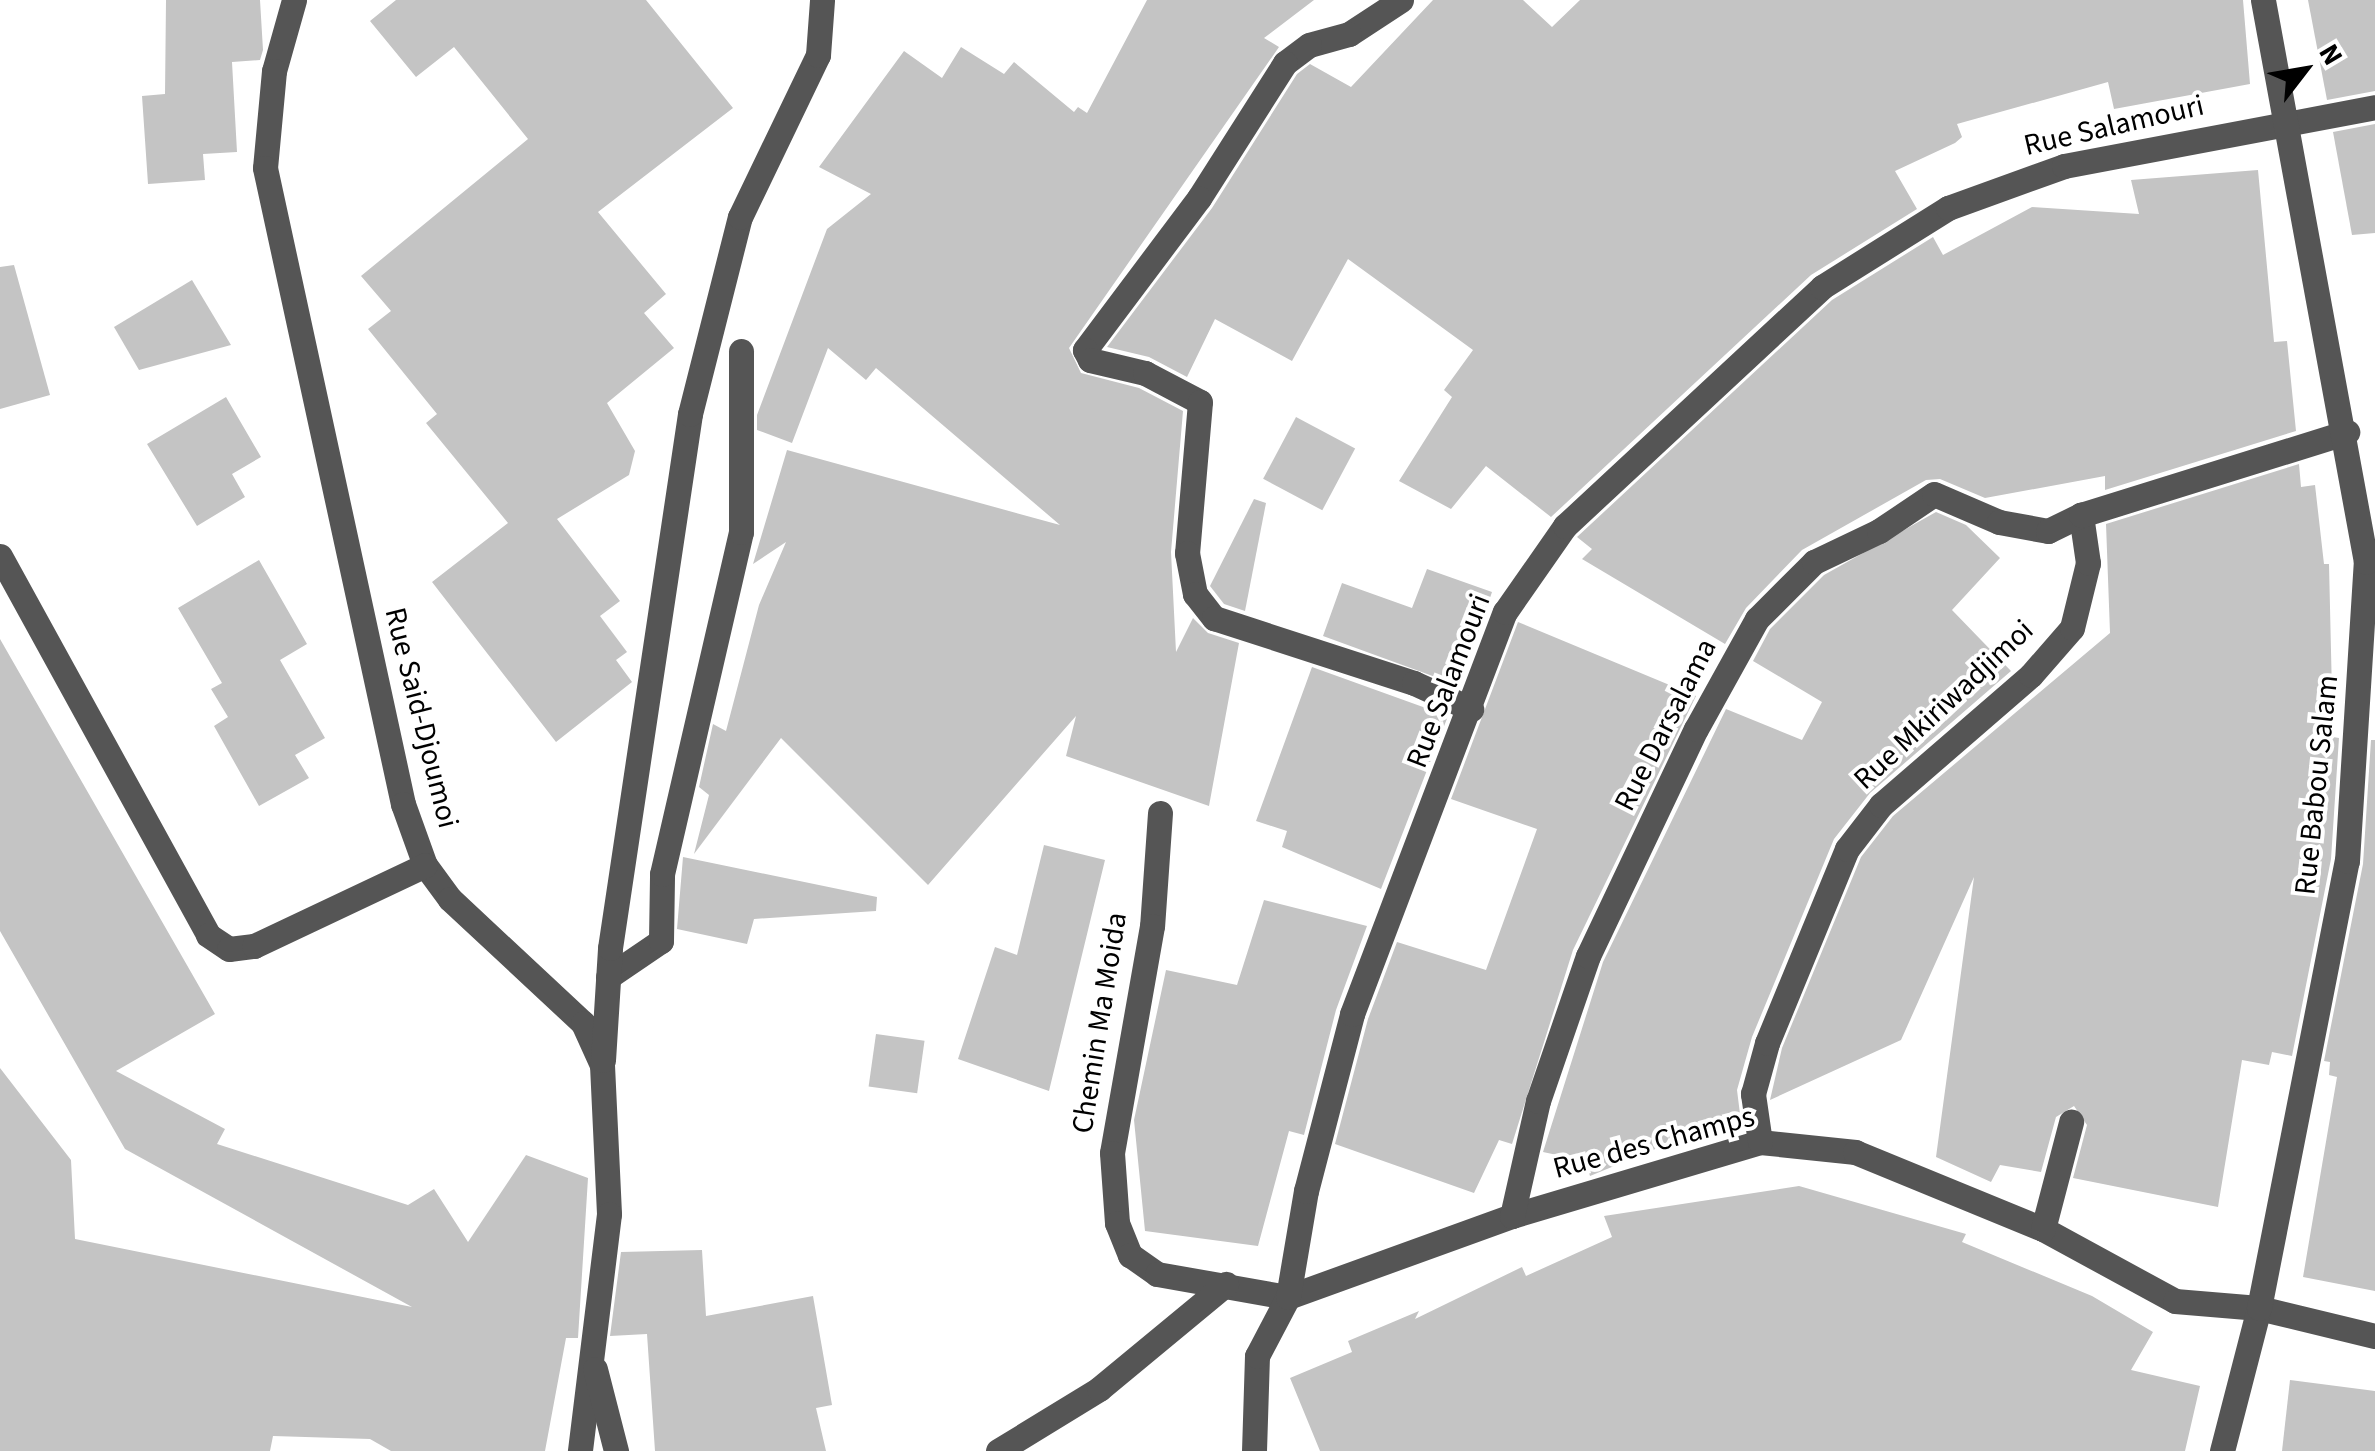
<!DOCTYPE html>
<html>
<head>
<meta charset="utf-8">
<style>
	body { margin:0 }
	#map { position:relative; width:2375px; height:1451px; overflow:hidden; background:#fff; font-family:"Source Sans 3",sans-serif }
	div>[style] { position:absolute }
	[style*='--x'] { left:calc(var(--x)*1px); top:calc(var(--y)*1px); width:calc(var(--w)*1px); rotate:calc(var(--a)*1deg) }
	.building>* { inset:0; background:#c4c4c4; transform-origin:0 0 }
	.minor>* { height:25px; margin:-12.5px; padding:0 12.5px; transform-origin:12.5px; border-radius:12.5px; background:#555 }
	span { translate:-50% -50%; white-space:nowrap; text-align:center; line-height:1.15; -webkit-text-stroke:8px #fff; paint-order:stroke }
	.street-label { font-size:30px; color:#000 }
	.north { position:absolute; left:2255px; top:20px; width:100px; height:100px; -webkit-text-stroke:8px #fff; paint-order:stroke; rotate:59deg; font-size:28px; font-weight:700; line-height:40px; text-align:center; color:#000 }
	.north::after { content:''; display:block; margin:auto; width:35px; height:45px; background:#000; clip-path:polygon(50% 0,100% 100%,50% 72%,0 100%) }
</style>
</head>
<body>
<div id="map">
	<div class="building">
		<i style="clip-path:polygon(166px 0,260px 0,263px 50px,260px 60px,232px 62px,237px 152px,203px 154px,205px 180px,148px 184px,142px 96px,165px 94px)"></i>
		<i style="clip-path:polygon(396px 0,646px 0,733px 108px,598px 212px,666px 294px,644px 313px,674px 348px,607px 403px,635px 451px,629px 475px,557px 519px,620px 601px,600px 616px,627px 652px,616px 660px,632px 682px,556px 742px,432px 582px,508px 523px,426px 423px,437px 414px,368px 329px,391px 311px,361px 276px,528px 139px,454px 47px,416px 77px,370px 21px)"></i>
		<i style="clip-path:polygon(1147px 0,1314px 0,1264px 38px,1279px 47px,1069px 348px,1081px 373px,1139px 388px,1183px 411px,1171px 552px,1176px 652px,1193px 618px,1208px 633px,1239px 643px,1209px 806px,1066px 756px,1076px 716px,928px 885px,781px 738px,694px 854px,709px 795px,699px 787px,713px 724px,726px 731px,759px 605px,786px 542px,753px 564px,787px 450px,1060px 525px,876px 368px,866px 380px,828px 348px,792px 443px,757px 430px,757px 415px,827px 229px,871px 194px,819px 167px,904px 51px,942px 78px,961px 47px,1004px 74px,1014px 62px,1074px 112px,1078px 107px,1087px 113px)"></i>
		<i style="clip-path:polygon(1433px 0,1523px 0,1552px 27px,1580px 0,2243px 0,2250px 84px,2114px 109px,2108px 82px,1957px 124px,1962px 137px,1955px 143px,1895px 171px,1917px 209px,1811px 275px,1551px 517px,1486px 466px,1451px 509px,1399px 481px,1452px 397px,1444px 390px,1473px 350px,1348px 259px,1292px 361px,1215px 319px,1187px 377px,1149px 357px,1107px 347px,1212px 208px,1297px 74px,1310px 64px,1351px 87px)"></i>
		<i style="clip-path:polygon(2308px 0,2375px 0,2375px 91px,2327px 100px)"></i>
		<i style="clip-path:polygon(2375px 124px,2375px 233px,2352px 235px,2333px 132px)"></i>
		<i style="clip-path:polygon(2258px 170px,2274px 342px,2287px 341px,2296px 431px,2105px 490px,2105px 476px,1985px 498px,1940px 479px,1926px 480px,1802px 550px,1746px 608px,1725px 644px,1582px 559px,1592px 549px,1577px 537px,1832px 300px,1933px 237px,1943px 255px,2032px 207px,2139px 214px,2131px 180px)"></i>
		<i style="clip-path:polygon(14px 265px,50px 395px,0 409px,0 267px)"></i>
		<i style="clip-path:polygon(192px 280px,231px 345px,139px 370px,114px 327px)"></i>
		<i style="clip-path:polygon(226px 397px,261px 457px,232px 474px,245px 497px,197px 526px,147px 444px)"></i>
		<i style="left:1296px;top:417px;width:67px;height:70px;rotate:28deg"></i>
		<i style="clip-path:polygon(2299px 464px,2301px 487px,2315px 485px,2324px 564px,2329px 564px,2333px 737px,2339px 738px,2331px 859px,2292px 1056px,2272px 1052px,2269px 1065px,2242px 1060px,2218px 1207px,2073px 1178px,2087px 1125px,2074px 1106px,2056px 1117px,2041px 1172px,2000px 1165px,1991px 1182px,1936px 1157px,1974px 877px,1901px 1040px,1770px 1100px,1782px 1048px,1861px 857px,1893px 816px,2110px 633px,2106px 524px)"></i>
		<i style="clip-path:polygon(1254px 499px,1266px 503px,1245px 611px,1224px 604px,1210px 586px)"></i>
		<i style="clip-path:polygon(1936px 512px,1966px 525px,2000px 558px,1952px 610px,2011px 671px,1870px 793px,1834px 839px,1752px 1037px,1737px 1090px,1740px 1114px,1590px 1176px,1585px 1161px,1543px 1152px,1603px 962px,1726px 709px,1802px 740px,1822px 702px,1753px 661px,1770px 629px,1824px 575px)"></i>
		<i style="clip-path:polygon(259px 560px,307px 644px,280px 660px,325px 738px,295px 755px,309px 778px,259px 806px,214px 726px,228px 717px,211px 689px,222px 683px,178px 608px)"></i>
		<i style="clip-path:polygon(1427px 569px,1492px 592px,1460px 686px,1323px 636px,1342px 583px,1412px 608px)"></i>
		<i style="clip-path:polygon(1518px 622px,1696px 696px,1573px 950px,1512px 1144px,1499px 1140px,1474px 1193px,1335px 1144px,1368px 1019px,1397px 942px,1486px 970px,1537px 829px,1451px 799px)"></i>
		<i style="clip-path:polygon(0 639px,215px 1014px,116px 1071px,225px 1129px,217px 1144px,408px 1205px,434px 1189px,468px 1242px,526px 1155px,588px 1178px,578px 1338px,566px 1338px,545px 1451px,391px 1451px,370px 1439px,273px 1436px,270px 1451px,0 1451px,0 1068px,71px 1160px,75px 1239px,412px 1307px,125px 1149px,0 931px)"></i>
		<i style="clip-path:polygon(1312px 667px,1448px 716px,1381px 889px,1282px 847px,1287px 831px,1256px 821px)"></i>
		<i style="clip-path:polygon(2371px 740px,2375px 740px,2375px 1291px,2303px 1277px,2337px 1077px,2329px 1075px,2330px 1062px,2324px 1061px,2363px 864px)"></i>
		<i style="clip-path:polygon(1044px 845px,1105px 860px,1049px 1091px,958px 1059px,995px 947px,1017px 955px)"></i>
		<i style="clip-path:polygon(683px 857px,877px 897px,876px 911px,754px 919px,747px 944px,677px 929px)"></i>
		<i style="clip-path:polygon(1264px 900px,1367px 926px,1336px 1010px,1304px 1135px,1289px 1131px,1258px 1246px,1145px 1231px,1134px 1120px,1166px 970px,1237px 985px)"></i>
		<i style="left:876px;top:1034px;width:49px;height:53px;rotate:8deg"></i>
		<i style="clip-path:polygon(1799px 1186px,1966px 1234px,1962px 1242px,2092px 1296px,2153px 1332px,2131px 1370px,2200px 1386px,2185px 1451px,1320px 1451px,1290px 1378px,1352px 1352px,1348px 1341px,1419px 1311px,1415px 1319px,1522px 1267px,1526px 1276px,1612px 1237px,1604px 1216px)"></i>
		<i style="clip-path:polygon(702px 1250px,706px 1316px,813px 1296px,832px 1405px,816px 1408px,826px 1451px,655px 1451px,647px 1334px,610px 1336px,621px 1252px)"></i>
		<i style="clip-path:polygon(2290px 1380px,2375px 1391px,2375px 1451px,2282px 1451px)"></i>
	</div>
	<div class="minor">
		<i style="--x:294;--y:0;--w:74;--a:105.7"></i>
		<i style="--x:274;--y:71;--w:97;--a:95.3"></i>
		<i style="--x:265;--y:168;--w:651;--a:77.76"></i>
		<i style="--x:403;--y:804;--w:65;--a:70.2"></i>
		<i style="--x:425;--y:865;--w:42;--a:53.7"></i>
		<i style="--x:450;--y:899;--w:182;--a:43"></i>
		<i style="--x:583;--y:1023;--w:46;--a:65.7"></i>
		<i style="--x:602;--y:1065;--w:149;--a:87.3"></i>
		<i style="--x:609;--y:1214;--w:239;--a:97"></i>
		<i style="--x:1401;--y:0;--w:62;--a:146.8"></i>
		<i style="--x:1349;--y:34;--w:41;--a:164.6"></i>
		<i style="--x:1309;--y:45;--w:30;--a:143"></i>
		<i style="--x:1285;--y:63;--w:160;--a:122.5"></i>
		<i style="--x:1199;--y:198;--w:190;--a:126.9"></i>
		<i style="--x:1085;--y:350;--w:11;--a:63"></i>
		<i style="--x:1090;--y:360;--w:57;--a:13.3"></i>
		<i style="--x:1145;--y:373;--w:62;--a:27.8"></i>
		<i style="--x:1200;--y:402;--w:152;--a:94.9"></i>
		<i style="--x:1187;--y:553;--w:42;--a:79"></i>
		<i style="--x:1195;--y:594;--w:31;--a:52"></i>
		<i style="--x:1214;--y:618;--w:210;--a:18"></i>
		<i style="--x:1414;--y:683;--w:63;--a:24.5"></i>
		<i style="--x:0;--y:556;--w:432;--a:61.2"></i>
		<i style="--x:208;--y:935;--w:25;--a:34"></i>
		<i style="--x:229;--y:949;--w:25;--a:-7"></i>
		<i style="--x:254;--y:946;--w:189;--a:-25.3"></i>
		<i style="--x:1160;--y:813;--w:113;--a:94"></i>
		<i style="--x:1152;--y:926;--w:230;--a:100"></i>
		<i style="--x:1112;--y:1153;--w:70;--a:85.9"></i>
		<i style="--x:1117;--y:1223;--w:35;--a:68"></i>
		<i style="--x:1130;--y:1255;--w:33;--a:35"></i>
		<i style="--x:1157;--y:1274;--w:133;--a:10"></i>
		<i style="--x:1288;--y:1297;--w:238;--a:-19.9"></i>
		<i style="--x:1512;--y:1216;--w:259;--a:-16.6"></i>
		<i style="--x:1760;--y:1142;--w:96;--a:6"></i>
		<i style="--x:1855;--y:1152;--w:203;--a:22.3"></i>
		<i style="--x:2043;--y:1229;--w:150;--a:28.6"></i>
		<i style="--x:2175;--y:1301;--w:84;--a:4.8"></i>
		<i style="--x:2259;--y:1308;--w:119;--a:13.6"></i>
		<i style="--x:608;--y:977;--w:64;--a:-34.2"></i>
		<i style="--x:661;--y:941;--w:67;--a:-89.1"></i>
		<i style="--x:662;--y:874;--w:351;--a:-77"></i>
		<i style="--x:741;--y:532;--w:181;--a:-90"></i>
		<i style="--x:603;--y:1060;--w:112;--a:-86.4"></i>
		<i style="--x:610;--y:948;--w:540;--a:-81.48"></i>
		<i style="--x:690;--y:414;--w:203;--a:-75.8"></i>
		<i style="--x:740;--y:217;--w:180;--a:-64.3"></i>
		<i style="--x:818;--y:55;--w:55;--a:-85.8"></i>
		<i style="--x:1760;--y:1142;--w:49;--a:-98.3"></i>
		<i style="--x:1753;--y:1094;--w:53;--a:-74.6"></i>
		<i style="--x:1767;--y:1043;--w:210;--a:-67.6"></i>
		<i style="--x:1847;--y:849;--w:56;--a:-52.3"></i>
		<i style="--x:1881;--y:805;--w:198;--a:-40.9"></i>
		<i style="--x:2031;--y:675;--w:62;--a:-48.9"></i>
		<i style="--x:2072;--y:628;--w:67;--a:-76.2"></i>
		<i style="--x:2088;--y:563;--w:49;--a:-98.3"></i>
		<i style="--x:1512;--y:1216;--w:118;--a:-77.3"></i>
		<i style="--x:1538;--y:1101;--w:153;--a:-71"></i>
		<i style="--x:1588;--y:956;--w:251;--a:-64.6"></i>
		<i style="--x:1696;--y:729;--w:126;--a:-61"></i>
		<i style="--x:1757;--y:619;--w:81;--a:-45"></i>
		<i style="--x:1814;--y:562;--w:72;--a:-25.5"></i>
		<i style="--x:1879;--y:531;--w:66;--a:-33.9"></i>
		<i style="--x:1934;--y:494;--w:71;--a:23.3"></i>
		<i style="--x:1999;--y:522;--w:50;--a:10.4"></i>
		<i style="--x:2048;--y:531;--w:37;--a:-26"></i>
		<i style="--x:2081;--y:515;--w:279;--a:-17.3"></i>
		<i style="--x:2043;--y:1229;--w:111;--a:-75.3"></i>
		<i style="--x:595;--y:1369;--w:85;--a:75.6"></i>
		<i style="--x:998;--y:1451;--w:119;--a:-31.5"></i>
		<i style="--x:1099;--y:1389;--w:165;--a:-39.6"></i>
		<i style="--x:1254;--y:1451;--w:95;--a:-88.2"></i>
		<i style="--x:1257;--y:1356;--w:67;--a:-62.3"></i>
		<i style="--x:1288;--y:1297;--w:108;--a:-80.4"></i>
		<i style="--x:1306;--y:1191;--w:183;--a:-75.4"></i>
		<i style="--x:1352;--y:1014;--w:430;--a:-69.2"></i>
		<i style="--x:1505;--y:612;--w:105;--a:-55.1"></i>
		<i style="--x:1565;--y:526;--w:351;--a:-42.9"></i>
		<i style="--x:1822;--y:287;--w:149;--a:-32.1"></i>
		<i style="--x:1948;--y:208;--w:123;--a:-19.9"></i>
		<i style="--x:2064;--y:166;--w:317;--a:-10.7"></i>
		<i style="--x:2222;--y:1451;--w:148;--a:-75.5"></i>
		<i style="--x:2259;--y:1308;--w:456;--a:-78.9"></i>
		<i style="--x:2347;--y:861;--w:300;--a:-86.4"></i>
		<i style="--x:2366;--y:562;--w:571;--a:-100.39"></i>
	</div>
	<div class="street-label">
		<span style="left:2114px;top:126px;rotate:-13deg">Rue Salamouri</span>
		<span style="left:1449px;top:681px;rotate:-69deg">Rue Salamouri</span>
		<span style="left:1944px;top:705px;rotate:-43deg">Rue Mkiriwadjimoi</span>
		<span style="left:421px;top:718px;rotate:76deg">Rue Said-Djoumoi</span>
		<span style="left:1666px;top:725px;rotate:-63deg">Rue Darsalama</span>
		<span style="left:2317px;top:785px;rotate:-84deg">Rue Babou Salam</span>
		<span style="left:1100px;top:1023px;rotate:-81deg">Chemin Ma Moida</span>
		<span style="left:1654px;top:1143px;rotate:-15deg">Rue des Champs</span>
	</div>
	<div class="north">N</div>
</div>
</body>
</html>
